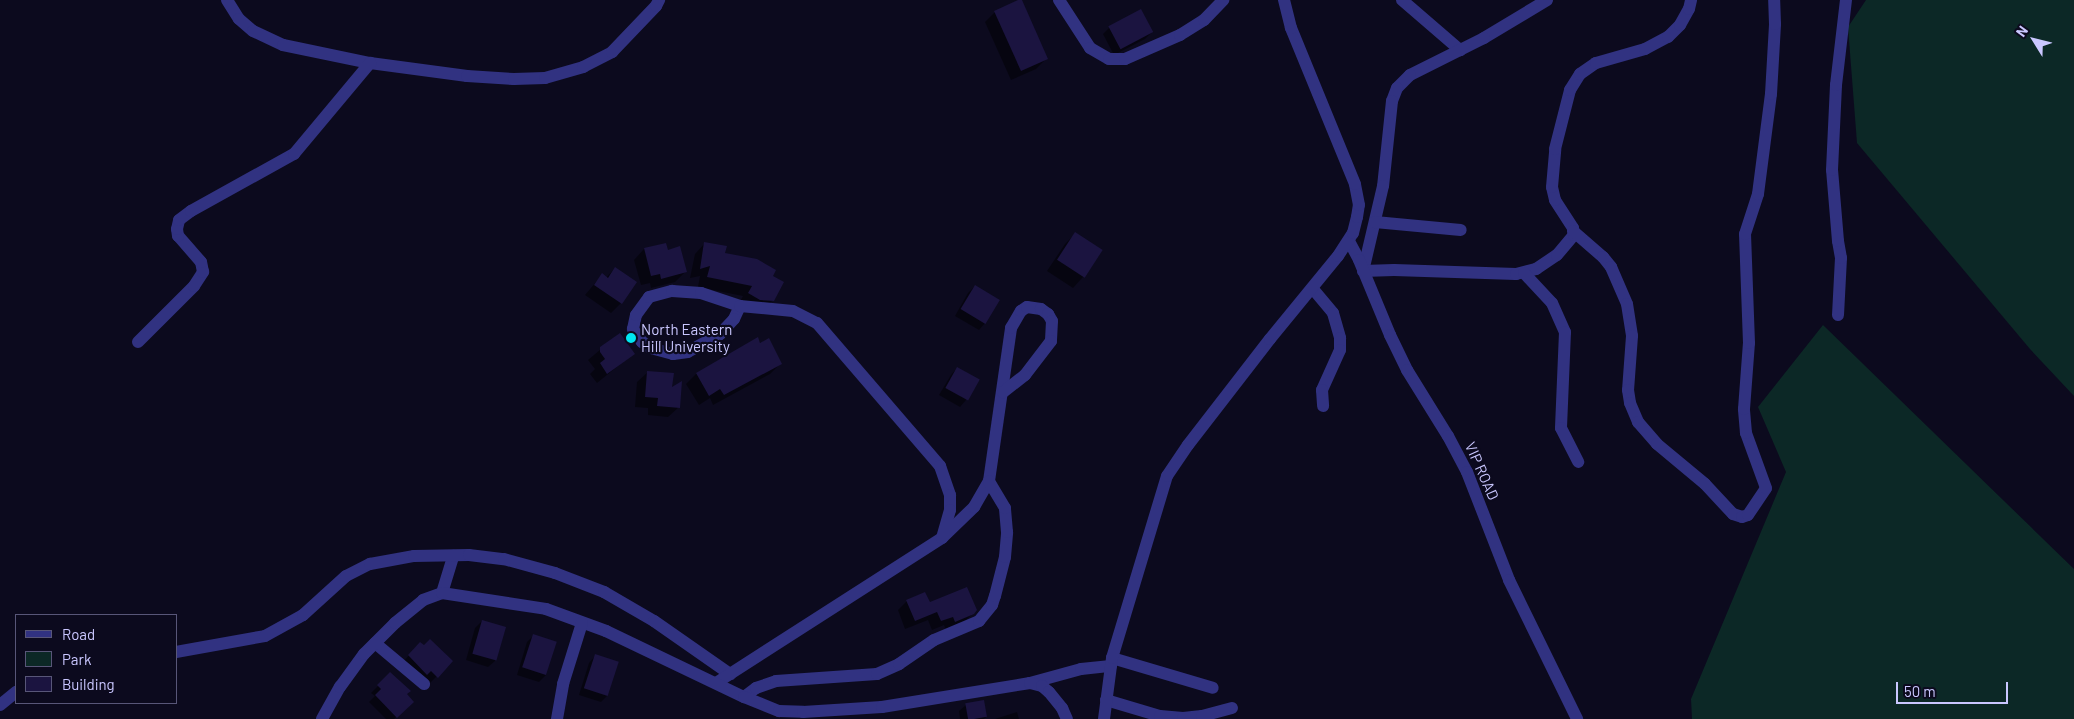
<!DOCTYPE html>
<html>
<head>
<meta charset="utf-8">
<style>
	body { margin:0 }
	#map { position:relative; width:2074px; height:719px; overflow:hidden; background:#0c0a1e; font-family:Barlow,sans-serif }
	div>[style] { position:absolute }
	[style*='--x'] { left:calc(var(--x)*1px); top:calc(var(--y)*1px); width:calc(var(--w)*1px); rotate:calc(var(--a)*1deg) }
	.green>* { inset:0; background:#0c2826 }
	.shadow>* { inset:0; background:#0007 }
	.building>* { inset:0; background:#1b1440; transform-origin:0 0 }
	.minor>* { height:12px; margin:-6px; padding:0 6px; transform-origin:6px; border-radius:6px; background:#313281 }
	.dots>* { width:14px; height:14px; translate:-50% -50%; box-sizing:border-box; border:2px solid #0c0a1e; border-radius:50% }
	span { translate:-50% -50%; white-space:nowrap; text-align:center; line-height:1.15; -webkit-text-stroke:4.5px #0c0a1e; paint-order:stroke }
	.poi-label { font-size:15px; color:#cac7ff }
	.left { translate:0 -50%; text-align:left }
	.street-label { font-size:15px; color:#cac7ff }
	.legend { position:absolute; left:15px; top:614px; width:162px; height:90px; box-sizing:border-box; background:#0c0a1e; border:1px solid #585678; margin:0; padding:6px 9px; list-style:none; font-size:15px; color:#cac7ff }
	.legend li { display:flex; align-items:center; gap:10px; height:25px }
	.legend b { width:25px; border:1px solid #585678 }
	.north { position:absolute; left:2009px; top:15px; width:50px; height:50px; -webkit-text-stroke:4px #0c0a1e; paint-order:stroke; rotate:306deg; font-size:14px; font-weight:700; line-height:20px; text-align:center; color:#cac7ff }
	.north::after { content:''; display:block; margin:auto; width:18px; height:22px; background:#cac7ff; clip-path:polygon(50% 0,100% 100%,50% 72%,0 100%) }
	.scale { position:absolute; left:1896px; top:682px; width:112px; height:22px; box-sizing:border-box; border:2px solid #cac7ff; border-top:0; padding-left:6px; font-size:15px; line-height:18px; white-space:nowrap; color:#cac7ff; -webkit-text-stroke:4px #0c0a1e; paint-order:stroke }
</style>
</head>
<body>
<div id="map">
	<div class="green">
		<i style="clip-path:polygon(1866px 0,2074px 0,2074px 396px,2030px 349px,1857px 143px,1848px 27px)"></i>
		<i style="clip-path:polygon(1823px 325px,2074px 569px,2074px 719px,1692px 719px,1691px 699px,1786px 472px,1758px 407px)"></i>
	</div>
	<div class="shadow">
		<i style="clip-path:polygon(995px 12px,1047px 58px,1036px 69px,1011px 80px,985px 22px)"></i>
		<i style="clip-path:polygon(1109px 28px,1152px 32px,1145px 39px,1114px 55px,1103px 34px)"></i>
		<i style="clip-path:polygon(1075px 234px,1083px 277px,1073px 288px,1047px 271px,1065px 244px)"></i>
		<i style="clip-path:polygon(705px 243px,771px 277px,773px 300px,762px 311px,739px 304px,743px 296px,698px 287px,700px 276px,690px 278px,695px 254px)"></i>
		<i style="clip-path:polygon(644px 249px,667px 251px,685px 272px,675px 282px,651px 288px,650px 283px,641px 285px,634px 260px)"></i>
		<i style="clip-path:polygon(615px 268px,621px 303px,611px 313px,585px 295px,602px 275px,606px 278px)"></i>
		<i style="clip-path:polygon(975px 286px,985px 323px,979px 330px,955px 316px,968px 293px)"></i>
		<i style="clip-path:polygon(619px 334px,633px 354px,597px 383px,590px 374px,595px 369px,588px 360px)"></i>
		<i style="clip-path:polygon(757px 339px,780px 364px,770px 374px,713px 405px,710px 398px,699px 405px,686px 384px,696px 374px)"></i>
		<i style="clip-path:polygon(957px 368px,966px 400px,960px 407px,939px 395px,951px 375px)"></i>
		<i style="clip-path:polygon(648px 372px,671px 389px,679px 407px,668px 417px,648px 415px,648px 408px,635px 407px,637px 382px)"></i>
		<i style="clip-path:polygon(907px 601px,929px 604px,973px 613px,963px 623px,946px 630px,944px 625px,932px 630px,928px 620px,905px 629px,898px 610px)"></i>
		<i style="clip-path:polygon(482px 621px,504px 628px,495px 661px,488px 667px,466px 660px,475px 628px)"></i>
		<i style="clip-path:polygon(533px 636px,546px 675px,539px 682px,517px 675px,527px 642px)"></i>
		<i style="clip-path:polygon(420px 643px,452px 661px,430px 683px,402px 663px)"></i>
		<i style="clip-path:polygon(595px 656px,608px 695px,601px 702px,579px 695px,589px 663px)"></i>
		<i style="clip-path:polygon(390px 674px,412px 702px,394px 719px,386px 719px,369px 702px,375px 696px,371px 693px)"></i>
		<i style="clip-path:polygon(966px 705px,986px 717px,984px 719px,960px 719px,959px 711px)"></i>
		<i style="clip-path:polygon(1017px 712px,1019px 719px,995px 719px)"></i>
	</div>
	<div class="building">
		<i style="clip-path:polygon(1018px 0,1022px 0,1048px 59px,1021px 71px,994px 11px)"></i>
		<i style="left:1141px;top:9px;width:26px;height:37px;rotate:62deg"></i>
		<i style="left:1075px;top:232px;width:33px;height:33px;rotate:33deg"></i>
		<i style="clip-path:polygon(704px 242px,727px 246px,725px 253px,757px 259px,776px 270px,773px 276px,784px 282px,774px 301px,760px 300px,748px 293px,752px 286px,707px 277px,710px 266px,700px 269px)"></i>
		<i style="clip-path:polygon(666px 243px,668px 250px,680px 246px,687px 272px,661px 279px,660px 274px,651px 276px,644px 248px)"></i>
		<i style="clip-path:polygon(615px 267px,637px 282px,622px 304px,594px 285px,602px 273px,608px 278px)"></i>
		<i style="left:975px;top:285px;width:29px;height:28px;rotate:31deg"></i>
		<i style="clip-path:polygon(620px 333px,635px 354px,607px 374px,600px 363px,605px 359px,600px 352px,600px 347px)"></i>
		<i style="clip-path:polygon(758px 337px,760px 343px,769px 338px,782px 364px,724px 395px,720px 389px,709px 396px,696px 373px)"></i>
		<i style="left:957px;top:367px;width:26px;height:24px;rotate:29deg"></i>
		<i style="clip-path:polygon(647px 371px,674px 373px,672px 387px,682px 381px,680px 408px,657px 406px,658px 398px,645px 397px)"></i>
		<i style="clip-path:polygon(967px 587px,977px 610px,974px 614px,955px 622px,953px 617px,941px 621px,937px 612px,915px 621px,906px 600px,925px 592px,930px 602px)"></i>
		<i style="left:482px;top:620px;width:25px;height:35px;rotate:16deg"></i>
		<i style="left:533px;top:634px;width:25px;height:35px;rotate:18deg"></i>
		<i style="clip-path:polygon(430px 639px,453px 661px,438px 678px,431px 671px,427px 675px,408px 655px,420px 642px,424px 645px)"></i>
		<i style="left:595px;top:654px;width:25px;height:36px;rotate:18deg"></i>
		<i style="clip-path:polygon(390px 672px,411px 691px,407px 694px,414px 702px,397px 718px,375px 695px,381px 689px,377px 685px)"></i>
		<i style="left:984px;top:700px;width:17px;height:19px;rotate:80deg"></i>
	</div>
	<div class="minor">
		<i style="--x:227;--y:0;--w:22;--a:58"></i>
		<i style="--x:239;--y:19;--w:18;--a:41"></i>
		<i style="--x:253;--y:31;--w:33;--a:25"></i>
		<i style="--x:283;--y:45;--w:89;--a:11.7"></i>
		<i style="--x:370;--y:63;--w:98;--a:7.6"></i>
		<i style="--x:467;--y:76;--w:47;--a:3.7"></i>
		<i style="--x:514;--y:79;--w:31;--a:-2"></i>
		<i style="--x:545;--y:78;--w:40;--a:-16"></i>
		<i style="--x:583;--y:67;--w:33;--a:-27"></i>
		<i style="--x:612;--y:52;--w:64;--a:-46.3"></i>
		<i style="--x:656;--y:6;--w:7;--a:-63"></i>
		<i style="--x:1059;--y:0;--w:57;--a:57.1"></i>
		<i style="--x:1090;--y:48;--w:22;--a:30"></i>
		<i style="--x:1109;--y:59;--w:16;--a:0"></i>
		<i style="--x:1125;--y:59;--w:60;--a:-23.6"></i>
		<i style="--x:1180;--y:35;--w:28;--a:-32"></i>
		<i style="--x:1204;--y:20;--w:28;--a:-46"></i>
		<i style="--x:1402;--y:0;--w:77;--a:40.8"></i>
		<i style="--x:1547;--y:0;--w:74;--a:148.9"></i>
		<i style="--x:1484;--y:38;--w:83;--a:153.4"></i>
		<i style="--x:1410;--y:75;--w:18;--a:135"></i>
		<i style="--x:1397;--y:88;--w:14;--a:111"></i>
		<i style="--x:1392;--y:101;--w:85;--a:96"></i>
		<i style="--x:1383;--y:186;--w:87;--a:103.2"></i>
		<i style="--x:1363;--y:271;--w:31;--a:-2"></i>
		<i style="--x:1394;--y:270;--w:122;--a:1.9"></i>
		<i style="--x:1516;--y:274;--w:21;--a:-14"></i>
		<i style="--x:1536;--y:269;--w:25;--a:-34"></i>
		<i style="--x:1557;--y:255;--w:26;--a:-50"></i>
		<i style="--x:1574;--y:235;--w:7;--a:-98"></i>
		<i style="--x:1573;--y:228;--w:33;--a:-123"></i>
		<i style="--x:1555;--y:200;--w:13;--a:-103"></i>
		<i style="--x:1552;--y:187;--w:38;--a:-85"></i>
		<i style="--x:1555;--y:149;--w:61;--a:-75.7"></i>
		<i style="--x:1570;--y:90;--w:19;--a:-58"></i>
		<i style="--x:1580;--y:74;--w:19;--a:-35"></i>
		<i style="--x:1596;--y:63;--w:51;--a:-15.9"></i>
		<i style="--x:1645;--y:49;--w:26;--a:-28"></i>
		<i style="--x:1668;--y:37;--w:17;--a:-45"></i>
		<i style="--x:1680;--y:25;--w:18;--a:-61"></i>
		<i style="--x:1689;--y:9;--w:9;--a:-77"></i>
		<i style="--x:1375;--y:222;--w:86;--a:5.3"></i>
		<i style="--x:1573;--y:231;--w:40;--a:41"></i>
		<i style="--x:1603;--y:257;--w:13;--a:51"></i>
		<i style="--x:1611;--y:267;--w:40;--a:66.6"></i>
		<i style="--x:1627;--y:304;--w:32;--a:81"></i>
		<i style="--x:1632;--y:336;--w:54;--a:94.2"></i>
		<i style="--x:1628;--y:390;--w:13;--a:81"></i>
		<i style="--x:1630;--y:403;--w:21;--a:67"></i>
		<i style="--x:1638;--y:422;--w:29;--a:49"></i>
		<i style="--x:1657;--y:444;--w:62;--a:39.8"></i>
		<i style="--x:1705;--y:484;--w:41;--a:47"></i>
		<i style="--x:1733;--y:514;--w:9;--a:18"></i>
		<i style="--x:1742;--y:517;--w:6;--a:-18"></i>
		<i style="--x:1748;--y:515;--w:32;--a:-56"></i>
		<i style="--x:1766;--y:488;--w:59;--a:-110"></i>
		<i style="--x:1746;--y:433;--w:24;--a:-95"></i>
		<i style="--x:1744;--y:409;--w:66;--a:-85.7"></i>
		<i style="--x:1749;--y:343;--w:109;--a:-92.1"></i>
		<i style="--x:1745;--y:234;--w:42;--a:-72"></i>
		<i style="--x:1758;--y:194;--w:101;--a:-82.6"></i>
		<i style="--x:1771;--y:94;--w:70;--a:-86.7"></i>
		<i style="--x:1775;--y:24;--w:24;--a:-92"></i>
		<i style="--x:1349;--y:241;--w:21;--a:62"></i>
		<i style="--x:1359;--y:260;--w:81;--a:67.5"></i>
		<i style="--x:1390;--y:335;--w:39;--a:64"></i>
		<i style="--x:1407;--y:370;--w:78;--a:58.2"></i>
		<i style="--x:1448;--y:436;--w:41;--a:62.2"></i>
		<i style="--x:1467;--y:472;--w:116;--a:68.7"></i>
		<i style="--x:1509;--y:580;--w:155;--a:63.9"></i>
		<i style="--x:1524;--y:273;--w:41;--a:47"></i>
		<i style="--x:1552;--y:303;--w:32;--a:66"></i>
		<i style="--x:1565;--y:332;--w:96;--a:92.4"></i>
		<i style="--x:1561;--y:428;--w:38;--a:63"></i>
		<i style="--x:1313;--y:289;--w:31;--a:50"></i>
		<i style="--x:1333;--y:313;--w:26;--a:74"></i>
		<i style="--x:1340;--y:338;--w:12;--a:90"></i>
		<i style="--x:1340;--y:350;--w:44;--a:114.2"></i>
		<i style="--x:1322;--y:390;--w:16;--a:86"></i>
		<i style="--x:740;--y:306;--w:14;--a:115"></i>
		<i style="--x:734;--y:319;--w:21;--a:133"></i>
		<i style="--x:720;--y:334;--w:37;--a:151"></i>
		<i style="--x:688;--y:352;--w:15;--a:172"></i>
		<i style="--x:673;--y:354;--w:23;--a:-165"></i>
		<i style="--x:651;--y:348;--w:11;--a:-146"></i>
		<i style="--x:642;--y:342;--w:16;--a:-125"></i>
		<i style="--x:633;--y:329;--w:14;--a:-78"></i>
		<i style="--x:636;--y:315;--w:22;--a:-54"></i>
		<i style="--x:649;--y:297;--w:24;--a:-15"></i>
		<i style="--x:672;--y:291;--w:29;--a:4"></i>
		<i style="--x:701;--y:293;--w:41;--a:18.4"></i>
		<i style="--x:740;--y:306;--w:53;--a:5.4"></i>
		<i style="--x:793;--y:311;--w:27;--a:27"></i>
		<i style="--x:817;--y:323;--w:189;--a:49.3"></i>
		<i style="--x:940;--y:466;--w:31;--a:71"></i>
		<i style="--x:950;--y:495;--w:15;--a:90"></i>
		<i style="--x:950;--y:510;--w:29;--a:106"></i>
		<i style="--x:1838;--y:315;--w:57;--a:-87"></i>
		<i style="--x:1841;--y:258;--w:17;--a:-100"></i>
		<i style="--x:1838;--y:241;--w:71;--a:-94.8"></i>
		<i style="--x:1832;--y:170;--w:85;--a:-87.3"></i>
		<i style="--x:1836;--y:85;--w:86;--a:-83.3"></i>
		<i style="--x:138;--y:342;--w:79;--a:-45"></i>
		<i style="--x:194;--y:286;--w:17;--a:-57"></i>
		<i style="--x:203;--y:272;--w:10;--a:-101"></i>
		<i style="--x:201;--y:262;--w:35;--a:-131"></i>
		<i style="--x:178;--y:236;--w:7;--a:-98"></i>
		<i style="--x:177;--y:229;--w:9;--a:-77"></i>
		<i style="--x:179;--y:220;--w:15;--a:-37"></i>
		<i style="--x:191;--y:211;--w:118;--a:-29"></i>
		<i style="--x:294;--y:154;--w:119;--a:-50.1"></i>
		<i style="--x:442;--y:593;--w:39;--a:-73"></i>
		<i style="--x:375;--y:643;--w:64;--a:39.9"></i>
		<i style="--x:176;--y:652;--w:90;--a:-10.2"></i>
		<i style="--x:265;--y:636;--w:43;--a:-28.9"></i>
		<i style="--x:303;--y:615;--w:58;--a:-42.2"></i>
		<i style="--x:346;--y:576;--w:27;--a:-27"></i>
		<i style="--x:370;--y:564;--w:45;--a:-10.3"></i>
		<i style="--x:414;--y:556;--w:55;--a:-1"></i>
		<i style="--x:469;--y:555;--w:35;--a:7"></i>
		<i style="--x:504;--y:559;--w:53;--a:15.4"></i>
		<i style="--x:555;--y:573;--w:53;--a:21.2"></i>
		<i style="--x:604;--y:592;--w:58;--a:30.1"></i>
		<i style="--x:654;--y:621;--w:93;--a:34.9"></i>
		<i style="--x:1112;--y:658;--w:105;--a:16.5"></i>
		<i style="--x:716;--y:683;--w:269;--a:-32.7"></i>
		<i style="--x:942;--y:538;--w:45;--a:-44.1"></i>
		<i style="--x:974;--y:507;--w:30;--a:-60"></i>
		<i style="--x:989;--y:481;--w:155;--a:-81.8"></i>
		<i style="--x:1011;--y:328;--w:20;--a:-60"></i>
		<i style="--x:1021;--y:311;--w:7;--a:-34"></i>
		<i style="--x:1027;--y:307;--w:14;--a:8"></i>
		<i style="--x:1041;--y:309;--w:9;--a:36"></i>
		<i style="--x:1048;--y:314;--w:8;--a:60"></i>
		<i style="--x:1052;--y:321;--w:20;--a:93"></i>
		<i style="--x:1051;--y:341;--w:43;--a:127.4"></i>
		<i style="--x:1025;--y:375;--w:28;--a:142"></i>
		<i style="--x:1030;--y:683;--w:53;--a:-15.4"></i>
		<i style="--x:1081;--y:669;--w:30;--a:-6"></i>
		<i style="--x:744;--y:697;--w:15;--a:-37"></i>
		<i style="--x:756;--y:688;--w:21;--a:-19"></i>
		<i style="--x:776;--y:681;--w:101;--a:-4"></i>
		<i style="--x:877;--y:674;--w:24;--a:-24"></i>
		<i style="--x:899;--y:664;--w:42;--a:-34.4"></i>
		<i style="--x:934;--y:640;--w:49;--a:-22.9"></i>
		<i style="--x:979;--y:621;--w:21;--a:-51"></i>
		<i style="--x:992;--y:605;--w:9;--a:-72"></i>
		<i style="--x:995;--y:596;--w:40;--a:-75.6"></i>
		<i style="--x:1005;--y:557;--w:25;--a:-85"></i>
		<i style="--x:1007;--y:532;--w:24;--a:-95"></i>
		<i style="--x:1005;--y:508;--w:31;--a:-121"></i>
		<i style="--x:1106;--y:700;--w:56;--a:16.5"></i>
		<i style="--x:1160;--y:716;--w:23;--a:5"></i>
		<i style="--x:1183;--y:718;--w:19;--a:-6"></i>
		<i style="--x:1202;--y:716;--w:31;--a:-15"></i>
		<i style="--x:0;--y:705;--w:21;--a:-39"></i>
		<i style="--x:322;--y:719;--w:37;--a:-61"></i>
		<i style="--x:340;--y:687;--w:41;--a:-54"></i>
		<i style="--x:364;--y:654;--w:44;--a:-45"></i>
		<i style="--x:395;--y:623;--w:36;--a:-39"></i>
		<i style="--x:423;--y:600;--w:20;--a:-20"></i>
		<i style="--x:442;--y:593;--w:105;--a:8.7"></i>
		<i style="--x:546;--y:609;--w:64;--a:20.1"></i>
		<i style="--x:606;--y:631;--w:153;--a:25.6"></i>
		<i style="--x:744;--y:697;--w:38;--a:22"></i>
		<i style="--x:779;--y:711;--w:24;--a:2"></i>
		<i style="--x:803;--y:712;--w:79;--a:-3.6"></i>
		<i style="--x:882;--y:707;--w:150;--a:-9.2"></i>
		<i style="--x:1030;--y:683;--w:12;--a:14"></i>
		<i style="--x:1042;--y:686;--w:9;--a:41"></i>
		<i style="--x:1049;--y:692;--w:21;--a:51"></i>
		<i style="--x:1062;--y:708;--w:12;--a:66"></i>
		<i style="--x:557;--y:719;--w:36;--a:-80"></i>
		<i style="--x:563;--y:684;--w:64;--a:-72.7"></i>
		<i style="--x:1104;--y:719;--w:62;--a:-82.5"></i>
		<i style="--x:1112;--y:658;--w:190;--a:-73.2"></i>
		<i style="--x:1167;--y:476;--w:37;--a:-56"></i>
		<i style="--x:1188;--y:445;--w:134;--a:-52.3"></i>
		<i style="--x:1270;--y:339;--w:107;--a:-50.7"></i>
		<i style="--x:1338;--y:256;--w:27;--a:-57"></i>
		<i style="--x:1353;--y:233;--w:16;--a:-76"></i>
		<i style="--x:1357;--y:217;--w:12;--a:-81"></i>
		<i style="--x:1359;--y:205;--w:21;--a:-101"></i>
		<i style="--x:1355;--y:184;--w:169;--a:-112.3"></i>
		<i style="--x:1291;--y:28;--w:29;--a:-104"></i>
	</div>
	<div class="dots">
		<i style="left:631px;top:338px;background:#00e6f2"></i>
	</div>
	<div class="poi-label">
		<span class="left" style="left:641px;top:338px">North Eastern<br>Hill University</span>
	</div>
	<div class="street-label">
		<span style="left:1482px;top:471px;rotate:66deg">VIP ROAD</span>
	</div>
	<ul class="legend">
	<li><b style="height:6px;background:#313281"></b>Road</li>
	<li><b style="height:14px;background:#0c2826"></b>Park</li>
	<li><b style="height:14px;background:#1b1440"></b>Building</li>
	</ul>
	<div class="north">N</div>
	<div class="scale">50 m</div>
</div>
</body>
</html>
